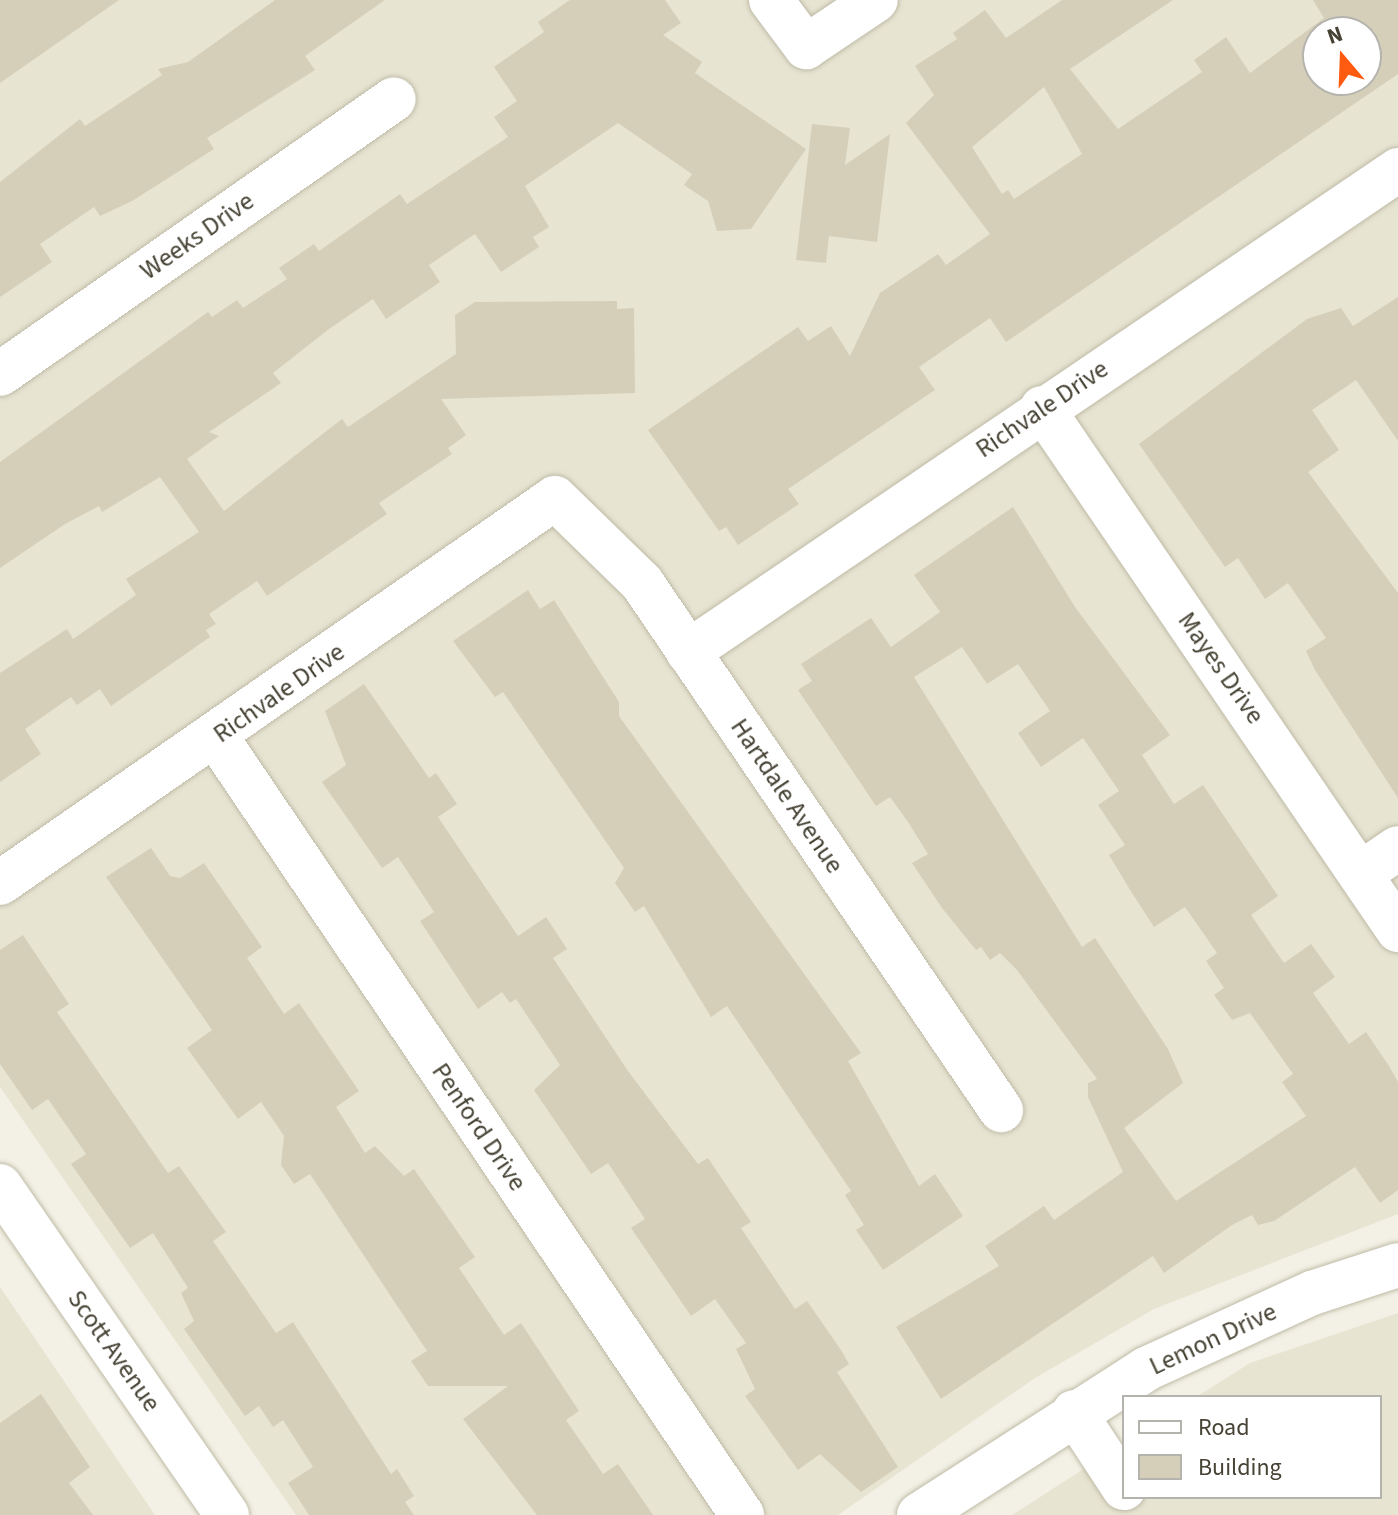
<!DOCTYPE html>
<html>
<head>
<meta charset="utf-8">
<style>
	body { margin:0 }
	#map { position:relative; width:1398px; height:1515px; overflow:hidden; background:#f3f1e5; font-family:"Source Sans 3",sans-serif }
	div>[style] { position:absolute }
	[style*='--x'] { left:calc(var(--x)*1px); top:calc(var(--y)*1px); width:calc(var(--w)*1px); rotate:calc(var(--a)*1deg) }
	.residential>* { inset:0; background:#e7e4d2 }
	.building>* { inset:0; background:#d5cfb9 }
	.roads { filter:drop-shadow(0 0 2px #bfbba7) drop-shadow(0 0 2px #bfbba7) }
	.minor>* { height:44px; margin:-22px; padding:0 22px; transform-origin:22px; border-radius:22px; background:#fff }
	span { translate:-50% -50%; white-space:nowrap; text-align:center; line-height:1.15; -webkit-text-stroke:6px #fff; paint-order:stroke }
	.street-label { font-size:26px; color:#464234 }
	.legend { position:absolute; left:1122px; top:1395px; width:260px; height:104px; box-sizing:border-box; background:#fff; border:2px solid #b5b3ae; margin:0; padding:10px 14px; list-style:none; font-size:24px; color:#464234 }
	.legend li { display:flex; align-items:center; gap:16px; height:40px }
	.legend b { width:40px; border:2px solid #b5b3ae }
	.north { position:absolute; left:1302px; top:16px; width:80px; height:80px; box-sizing:border-box; background:#fff; border:2px solid #b5b3ae; border-radius:50%; rotate:341deg; font-size:22px; font-weight:700; line-height:32px; text-align:center; color:#464234 }
	.north::after { content:''; display:block; margin:auto; width:28px; height:36px; background:#ff5b10; clip-path:polygon(50% 0,100% 100%,50% 72%,0 100%) }
</style>
</head>
<body>
<div id="map">
	<div class="residential">
		<i style="clip-path:polygon(evenodd,0 0,1398px 0,1398px 1214px,1154px 1309px,1035px 1378px,838px 1515px,296px 1515px,0 1087px,0 0,1318px 32px,1366px 32px,1366px 80px,1318px 80px,1318px 32px)"></i>
		<i style="clip-path:polygon(0 1287px,155px 1515px,0 1515px)"></i>
		<i style="clip-path:polygon(1398px 1313px,1398px 1515px,1012px 1515px,1124px 1443px,1124px 1497px,1380px 1497px,1380px 1397px,1196px 1397px,1250px 1363px)"></i>
	</div>
	<div class="building">
		<i style="clip-path:polygon(0 0,119px 0,0 83px)"></i>
		<i style="clip-path:polygon(275px 0,385px 0,305px 56px,315px 70px,207px 138px,214px 149px,132px 201px,100px 216px,94px 207px,40px 244px,52px 262px,0 297px,0 182px,80px 119px,85px 126px,162px 75px,158px 69px,188px 62px)"></i>
		<i style="clip-path:polygon(570px 0,665px 0,681px 23px,663px 35px,702px 62px,695px 73px,806px 149px,751px 229px,717px 231px,708px 201px,684px 185px,692px 174px,618px 123px,525px 186px,549px 227px,533px 237px,539px 247px,501px 272px,475px 234px,429px 265px,440px 282px,386px 319px,373px 299px,329px 329px,273px 373px,281px 383px,209px 432px,219px 436px,187px 459px,224px 511px,342px 419px,348px 427px,456px 354px,455px 315px,475px 302px,617px 301px,617px 309px,634px 308px,635px 393px,441px 399px,466px 435px,448px 448px,452px 454px,379px 503px,387px 514px,267px 596px,257px 581px,209px 614px,216px 624px,206px 630px,210px 637px,111px 706px,100px 689px,77px 705px,71px 697px,25px 729px,41px 754px,0 782px,0 673px,67px 629px,73px 639px,136px 595px,126px 579px,199px 532px,160px 477px,102px 512px,99px 506px,65px 524px,0 568px,0 462px,208px 312px,212px 317px,237px 300px,243px 308px,287px 279px,279px 268px,314px 244px,319px 251px,400px 194px,407px 204px,508px 137px,494px 117px,517px 101px,494px 67px,544px 32px,538px 22px)"></i>
		<i style="clip-path:polygon(evenodd,1062px 0,1173px 0,1070px 69px,1118px 129px,1202px 72px,1194px 60px,1226px 37px,1250px 73px,1324px 18px,1313px 0,1398px 0,1398px 74px,1006px 342px,990px 318px,919px 367px,935px 390px,788px 489px,799px 504px,738px 545px,726px 527px,719px 531px,648px 430px,798px 327px,808px 341px,831px 326px,850px 356px,880px 293px,938px 254px,946px 265px,990px 234px,906px 123px,934px 95px,915px 66px,957px 39px,953px 33px,985px 10px,1006px 38px,1062px 0,1318px 32px,1366px 32px,1366px 80px,1318px 80px,1318px 32px,1062px 0,1044px 87px,1082px 154px,1014px 199px,1008px 190px,1002px 194px,972px 147px,1044px 87px)"></i>
		<i style="clip-path:polygon(812px 124px,850px 128px,845px 165px,890px 134px,877px 242px,829px 236px,826px 263px,796px 260px)"></i>
		<i style="clip-path:polygon(1398px 297px,1398px 441px,1356px 380px,1312px 410px,1339px 450px,1308px 472px,1398px 593px,1398px 798px,1315px 670px,1306px 651px,1326px 638px,1288px 583px,1265px 599px,1238px 558px,1225px 567px,1139px 444px,1307px 319px,1341px 308px,1353px 326px)"></i>
		<i style="clip-path:polygon(evenodd,1013px 507px,1075px 607px,1170px 735px,1142px 755px,1174px 804px,1203px 785px,1278px 896px,1251px 915px,1284px 963px,1311px 944px,1335px 977px,1313px 993px,1349px 1044px,1366px 1032px,1389px 1066px,1398px 1082px,1398px 1190px,1380px 1203px,1355px 1167px,1274px 1221px,1258px 1225px,1252px 1215px,1232px 1225px,1164px 1273px,1153px 1256px,941px 1399px,896px 1327px,999px 1266px,985px 1246px,1044px 1206px,1054px 1220px,1123px 1172px,1088px 1097px,1088px 1083px,1097px 1079px,1017px 970px,1000px 953px,990px 960px,981px 947px,976px 950px,942px 908px,912px 863px,928px 854px,908px 822px,890px 797px,876px 806px,798px 690px,812px 681px,801px 664px,871px 618px,891px 647px,940px 612px,914px 575px,1013px 507px,962px 647px,987px 684px,1018px 664px,1050px 711px,1018px 733px,1041px 767px,1083px 738px,1119px 791px,1098px 805px,1125px 845px,1109px 855px,1132px 893px,1154px 927px,1185px 907px,1217px 953px,1206px 961px,1224px 988px,1214px 995px,1232px 1020px,1250px 1013px,1293px 1074px,1282px 1082px,1306px 1116px,1176px 1201px,1124px 1128px,1183px 1083px,1168px 1049px,1095px 938px,1082px 947px,914px 677px,962px 647px)"></i>
		<i style="clip-path:polygon(528px 590px,540px 609px,554px 600px,619px 702px,619px 716px,861px 1053px,848px 1061px,919px 1186px,935px 1174px,963px 1216px,883px 1270px,856px 1230px,864px 1225px,845px 1195px,851px 1191px,727px 1006px,711px 1017px,644px 906px,635px 912px,615px 883px,624px 868px,503px 692px,495px 697px,453px 641px)"></i>
		<i style="clip-path:polygon(364px 684px,429px 778px,436px 773px,457px 804px,438px 817px,518px 936px,546px 917px,567px 949px,553px 958px,628px 1071px,698px 1164px,708px 1158px,751px 1222px,741px 1228px,795px 1309px,807px 1301px,841px 1350px,849px 1364px,837px 1372px,898px 1467px,861px 1492px,820px 1454px,798px 1470px,745px 1396px,755px 1389px,736px 1349px,746px 1343px,715px 1299px,691px 1316px,631px 1228px,645px 1219px,608px 1163px,591px 1174px,534px 1090px,560px 1065px,516px 999px,510px 1003px,502px 992px,478px 1009px,420px 921px,434px 912px,398px 857px,382px 868px,322px 782px,346px 765px,325px 711px)"></i>
		<i style="clip-path:polygon(151px 848px,170px 876px,180px 878px,204px 863px,262px 947px,247px 958px,284px 1014px,299px 1003px,359px 1091px,336px 1107px,365px 1153px,375px 1146px,404px 1176px,414px 1169px,475px 1257px,459px 1268px,504px 1335px,521px 1323px,579px 1411px,566px 1420px,603px 1474px,618px 1464px,653px 1515px,537px 1515px,463px 1419px,508px 1386px,428px 1386px,411px 1361px,427px 1351px,310px 1174px,294px 1184px,281px 1165px,284px 1136px,261px 1102px,238px 1119px,187px 1048px,212px 1030px,106px 877px)"></i>
		<i style="clip-path:polygon(23px 935px,69px 1004px,57px 1012px,168px 1173px,179px 1166px,226px 1232px,213px 1241px,276px 1333px,293px 1322px,391px 1474px,397px 1469px,414px 1496px,405px 1502px,414px 1515px,309px 1515px,288px 1483px,313px 1467px,283px 1420px,273px 1427px,259px 1406px,245px 1416px,184px 1329px,194px 1321px,181px 1293px,188px 1288px,153px 1233px,130px 1248px,71px 1164px,86px 1154px,48px 1099px,32px 1110px,0 1064px,0 950px)"></i>
		<i style="clip-path:polygon(41px 1394px,90px 1467px,69px 1483px,93px 1515px,0 1515px,0 1423px)"></i>
	</div>
	<div class="roads">
		<div class="minor">
			<i style="--x:771;--y:0;--w:59;--a:53.3"></i>
			<i style="--x:806;--y:47;--w:84;--a:-33.9"></i>
			<i style="--x:0;--y:374;--w:480;--a:-34.9"></i>
			<i style="--x:1042;--y:408;--w:632;--a:55.71"></i>
			<i style="--x:688;--y:652;--w:858;--a:-34.17"></i>
			<i style="--x:217;--y:738;--w:938;--a:55.95"></i>
			<i style="--x:1363;--y:872;--w:42;--a:-34.4"></i>
			<i style="--x:0;--y:883;--w:675;--a:-34.75"></i>
			<i style="--x:555;--y:498;--w:122;--a:44.3"></i>
			<i style="--x:642;--y:583;--w:638;--a:55.74"></i>
			<i style="--x:0;--y:1186;--w:400;--a:55.4"></i>
			<i style="--x:1074;--y:1412;--w:91;--a:56.7"></i>
			<i style="--x:919;--y:1515;--w:270;--a:-32.7"></i>
			<i style="--x:1146;--y:1369;--w:183;--a:-24.6"></i>
			<i style="--x:1312;--y:1293;--w:90;--a:-18"></i>
		</div>
	</div>
	<div class="street-label">
		<span style="left:197px;top:236px;rotate:-35deg">Weeks Drive</span>
		<span style="left:1042px;top:409px;rotate:-34deg">Richvale Drive</span>
		<span style="left:1221px;top:668px;rotate:55deg">Mayes Drive</span>
		<span style="left:279px;top:693px;rotate:-35deg">Richvale Drive</span>
		<span style="left:787px;top:796px;rotate:56deg">Hartdale Avenue</span>
		<span style="left:479px;top:1127px;rotate:56deg">Penford Drive</span>
		<span style="left:1213px;top:1339px;rotate:-25deg">Lemon Drive</span>
		<span style="left:114px;top:1351px;rotate:55deg">Scott Avenue</span>
	</div>
	<ul class="legend">
	<li><b style="height:10px;background:#fff"></b>Road</li>
	<li><b style="height:22px;background:#d5cfb9"></b>Building</li>
	</ul>
	<div class="north">N</div>
</div>
</body>
</html>
